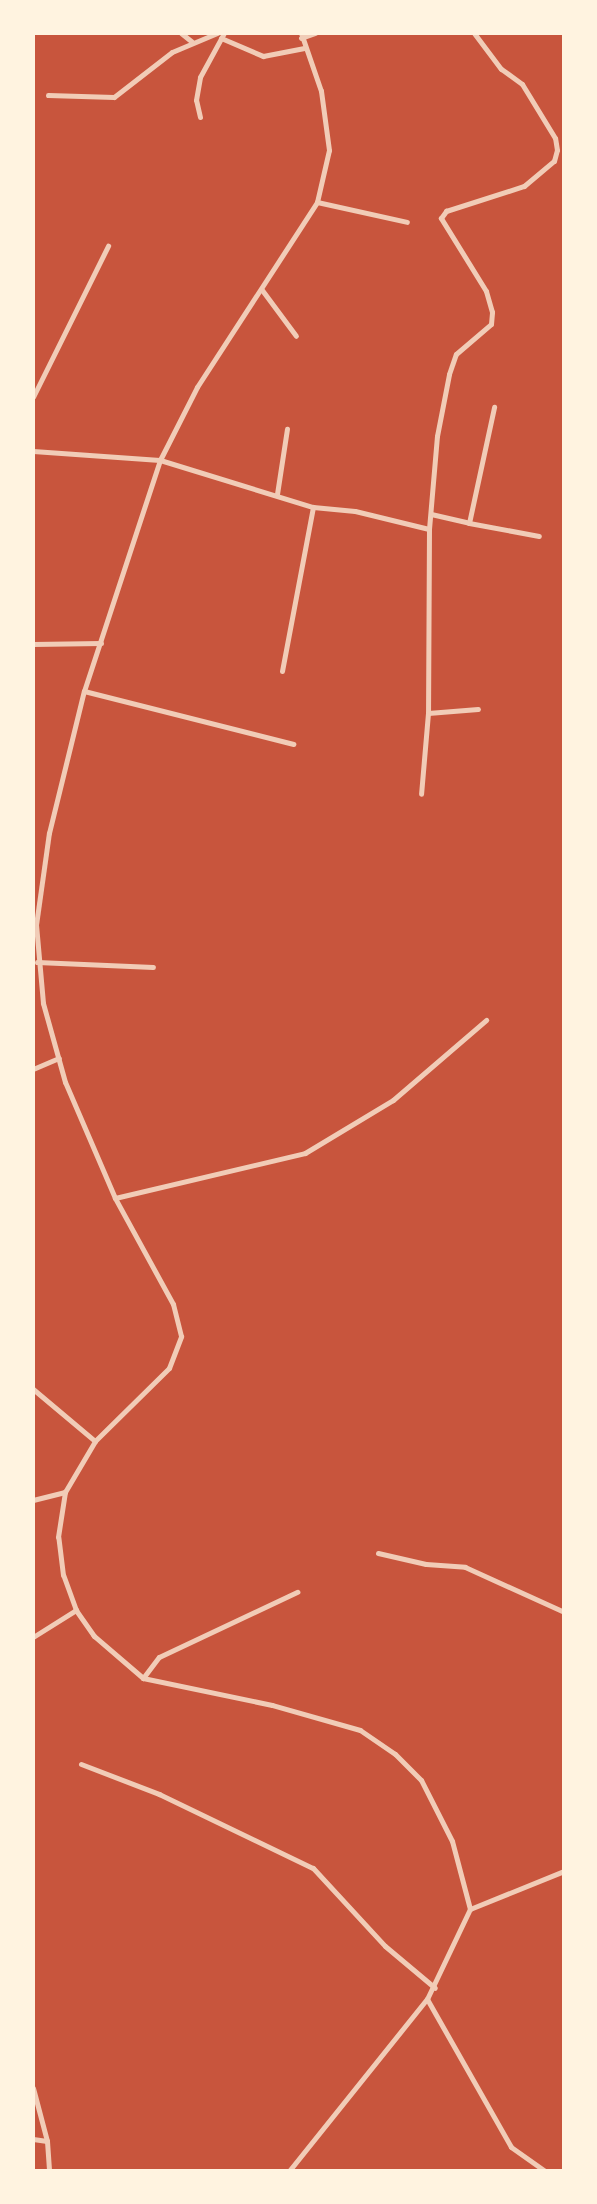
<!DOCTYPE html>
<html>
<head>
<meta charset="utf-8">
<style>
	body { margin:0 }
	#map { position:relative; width:597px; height:2204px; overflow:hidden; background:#c8553d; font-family:"Sofia Sans Condensed",sans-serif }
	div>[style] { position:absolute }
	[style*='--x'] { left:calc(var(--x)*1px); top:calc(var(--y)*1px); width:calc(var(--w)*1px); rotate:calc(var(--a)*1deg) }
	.minor>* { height:5px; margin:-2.5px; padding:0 2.5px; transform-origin:2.5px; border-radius:2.5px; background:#f1ccb7 }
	span { translate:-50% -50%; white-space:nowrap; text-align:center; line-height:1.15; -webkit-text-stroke:5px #fff3e0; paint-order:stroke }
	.frame { position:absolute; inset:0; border:35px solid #fff3e0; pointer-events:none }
</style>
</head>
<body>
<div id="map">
	<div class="minor">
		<i style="--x:181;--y:33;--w:14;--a:39"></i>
		<i style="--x:221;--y:38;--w:46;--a:23.2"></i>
		<i style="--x:263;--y:56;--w:42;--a:-11"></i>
		<i style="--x:301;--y:38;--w:15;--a:-20"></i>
		<i style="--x:48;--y:95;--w:66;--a:1.7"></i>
		<i style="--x:114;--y:97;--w:73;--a:-37.8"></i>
		<i style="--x:172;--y:52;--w:49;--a:-22.9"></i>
		<i style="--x:200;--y:117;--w:17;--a:-103"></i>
		<i style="--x:196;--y:100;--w:23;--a:-80"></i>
		<i style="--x:200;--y:77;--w:50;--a:-61.4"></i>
		<i style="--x:317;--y:202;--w:92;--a:12.5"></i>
		<i style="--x:262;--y:290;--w:57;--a:53.5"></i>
		<i style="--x:33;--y:397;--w:169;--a:-63.6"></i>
		<i style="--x:33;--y:451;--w:127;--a:4.1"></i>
		<i style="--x:160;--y:460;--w:160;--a:17.1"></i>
		<i style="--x:313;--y:507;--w:42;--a:5.4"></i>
		<i style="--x:355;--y:511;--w:76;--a:13.7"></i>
		<i style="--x:429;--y:529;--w:184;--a:90.3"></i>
		<i style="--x:428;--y:713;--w:81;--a:94.9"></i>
		<i style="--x:277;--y:494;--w:66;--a:-81.3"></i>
		<i style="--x:431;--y:514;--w:39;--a:13"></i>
		<i style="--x:469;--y:523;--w:119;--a:-77.8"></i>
		<i style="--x:469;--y:523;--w:71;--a:10.5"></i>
		<i style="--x:429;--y:529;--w:93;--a:-85.1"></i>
		<i style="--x:437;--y:436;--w:63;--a:-79"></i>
		<i style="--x:449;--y:374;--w:21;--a:-71"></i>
		<i style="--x:456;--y:354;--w:46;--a:-40.6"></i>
		<i style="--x:491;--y:324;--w:12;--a:-85"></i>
		<i style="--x:492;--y:312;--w:22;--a:-106"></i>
		<i style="--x:486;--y:291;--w:86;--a:-121.7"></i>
		<i style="--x:441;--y:218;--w:9;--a:-54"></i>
		<i style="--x:446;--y:211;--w:82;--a:-17.8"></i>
		<i style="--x:524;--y:186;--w:39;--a:-40"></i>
		<i style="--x:554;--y:161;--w:11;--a:-75"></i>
		<i style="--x:557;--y:150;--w:12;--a:-99"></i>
		<i style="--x:555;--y:138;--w:63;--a:-121.4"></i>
		<i style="--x:522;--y:84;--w:26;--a:-144"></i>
		<i style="--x:501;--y:69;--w:45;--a:-126.9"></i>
		<i style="--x:33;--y:644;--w:68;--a:-0.8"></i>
		<i style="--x:282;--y:671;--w:167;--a:-79.3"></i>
		<i style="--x:84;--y:691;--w:216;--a:14.2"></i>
		<i style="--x:428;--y:713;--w:50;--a:-4.6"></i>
		<i style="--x:37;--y:962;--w:116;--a:2.5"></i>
		<i style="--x:33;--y:1069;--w:28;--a:-23"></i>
		<i style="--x:115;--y:1198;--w:195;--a:-13.3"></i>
		<i style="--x:305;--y:1153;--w:103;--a:-31.1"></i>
		<i style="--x:393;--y:1100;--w:123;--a:-40.7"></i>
		<i style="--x:33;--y:1389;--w:81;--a:40"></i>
		<i style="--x:33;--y:1500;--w:33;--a:-14"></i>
		<i style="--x:378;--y:1553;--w:49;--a:12.9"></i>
		<i style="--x:426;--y:1564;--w:39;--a:4"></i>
		<i style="--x:465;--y:1567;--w:109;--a:24.4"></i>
		<i style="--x:33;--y:1637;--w:51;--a:-32.1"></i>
		<i style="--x:143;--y:1678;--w:26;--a:-53"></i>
		<i style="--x:159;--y:1657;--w:153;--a:-25.2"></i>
		<i style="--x:81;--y:1764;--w:84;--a:21"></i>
		<i style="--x:159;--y:1794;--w:171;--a:25.7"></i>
		<i style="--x:313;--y:1868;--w:106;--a:47.3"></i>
		<i style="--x:385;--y:1946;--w:65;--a:40"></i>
		<i style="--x:470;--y:1909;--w:101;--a:-22"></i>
		<i style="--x:427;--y:1999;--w:170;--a:60.4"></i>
		<i style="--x:511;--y:2147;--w:42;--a:35.2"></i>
		<i style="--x:33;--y:2088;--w:55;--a:75.2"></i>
		<i style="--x:47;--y:2141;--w:30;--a:86"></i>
		<i style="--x:33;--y:2139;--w:14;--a:8"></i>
		<i style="--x:289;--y:2171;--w:221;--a:-51.3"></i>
		<i style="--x:427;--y:1999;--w:100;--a:-64.5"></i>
		<i style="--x:470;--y:1909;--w:70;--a:-104.8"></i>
		<i style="--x:452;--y:1841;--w:68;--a:-116.9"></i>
		<i style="--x:421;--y:1780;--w:37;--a:-135"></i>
		<i style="--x:395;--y:1754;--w:42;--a:-145.6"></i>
		<i style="--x:360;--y:1730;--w:91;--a:-164.1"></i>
		<i style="--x:272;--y:1705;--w:132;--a:-168.2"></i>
		<i style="--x:143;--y:1678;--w:65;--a:-139.4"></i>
		<i style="--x:94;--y:1636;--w:32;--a:-125"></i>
		<i style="--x:76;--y:1610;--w:37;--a:-110"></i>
		<i style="--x:63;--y:1575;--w:38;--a:-97"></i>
		<i style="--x:58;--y:1537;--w:46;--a:-81.2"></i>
		<i style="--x:65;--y:1492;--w:59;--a:-59.5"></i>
		<i style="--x:95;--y:1441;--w:104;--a:-44.6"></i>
		<i style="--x:169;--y:1368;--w:34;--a:-69"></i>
		<i style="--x:181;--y:1336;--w:33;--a:-104"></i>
		<i style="--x:173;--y:1304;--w:121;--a:-118.7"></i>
		<i style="--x:115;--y:1198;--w:126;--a:-113.3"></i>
		<i style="--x:65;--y:1082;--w:82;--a:-105.6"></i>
		<i style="--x:43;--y:1003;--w:78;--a:-95.1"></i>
		<i style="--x:36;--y:925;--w:93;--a:-82"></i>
		<i style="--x:49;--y:833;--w:146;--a:-76.2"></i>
		<i style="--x:84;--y:691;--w:243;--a:-71.8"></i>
		<i style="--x:160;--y:460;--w:82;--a:-63.1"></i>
		<i style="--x:197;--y:387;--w:221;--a:-57"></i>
		<i style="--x:317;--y:202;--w:53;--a:-77"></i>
		<i style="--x:329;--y:150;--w:60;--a:-97.7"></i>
		<i style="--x:321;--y:91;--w:61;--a:-109"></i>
	</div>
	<div class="frame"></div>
</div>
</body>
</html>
